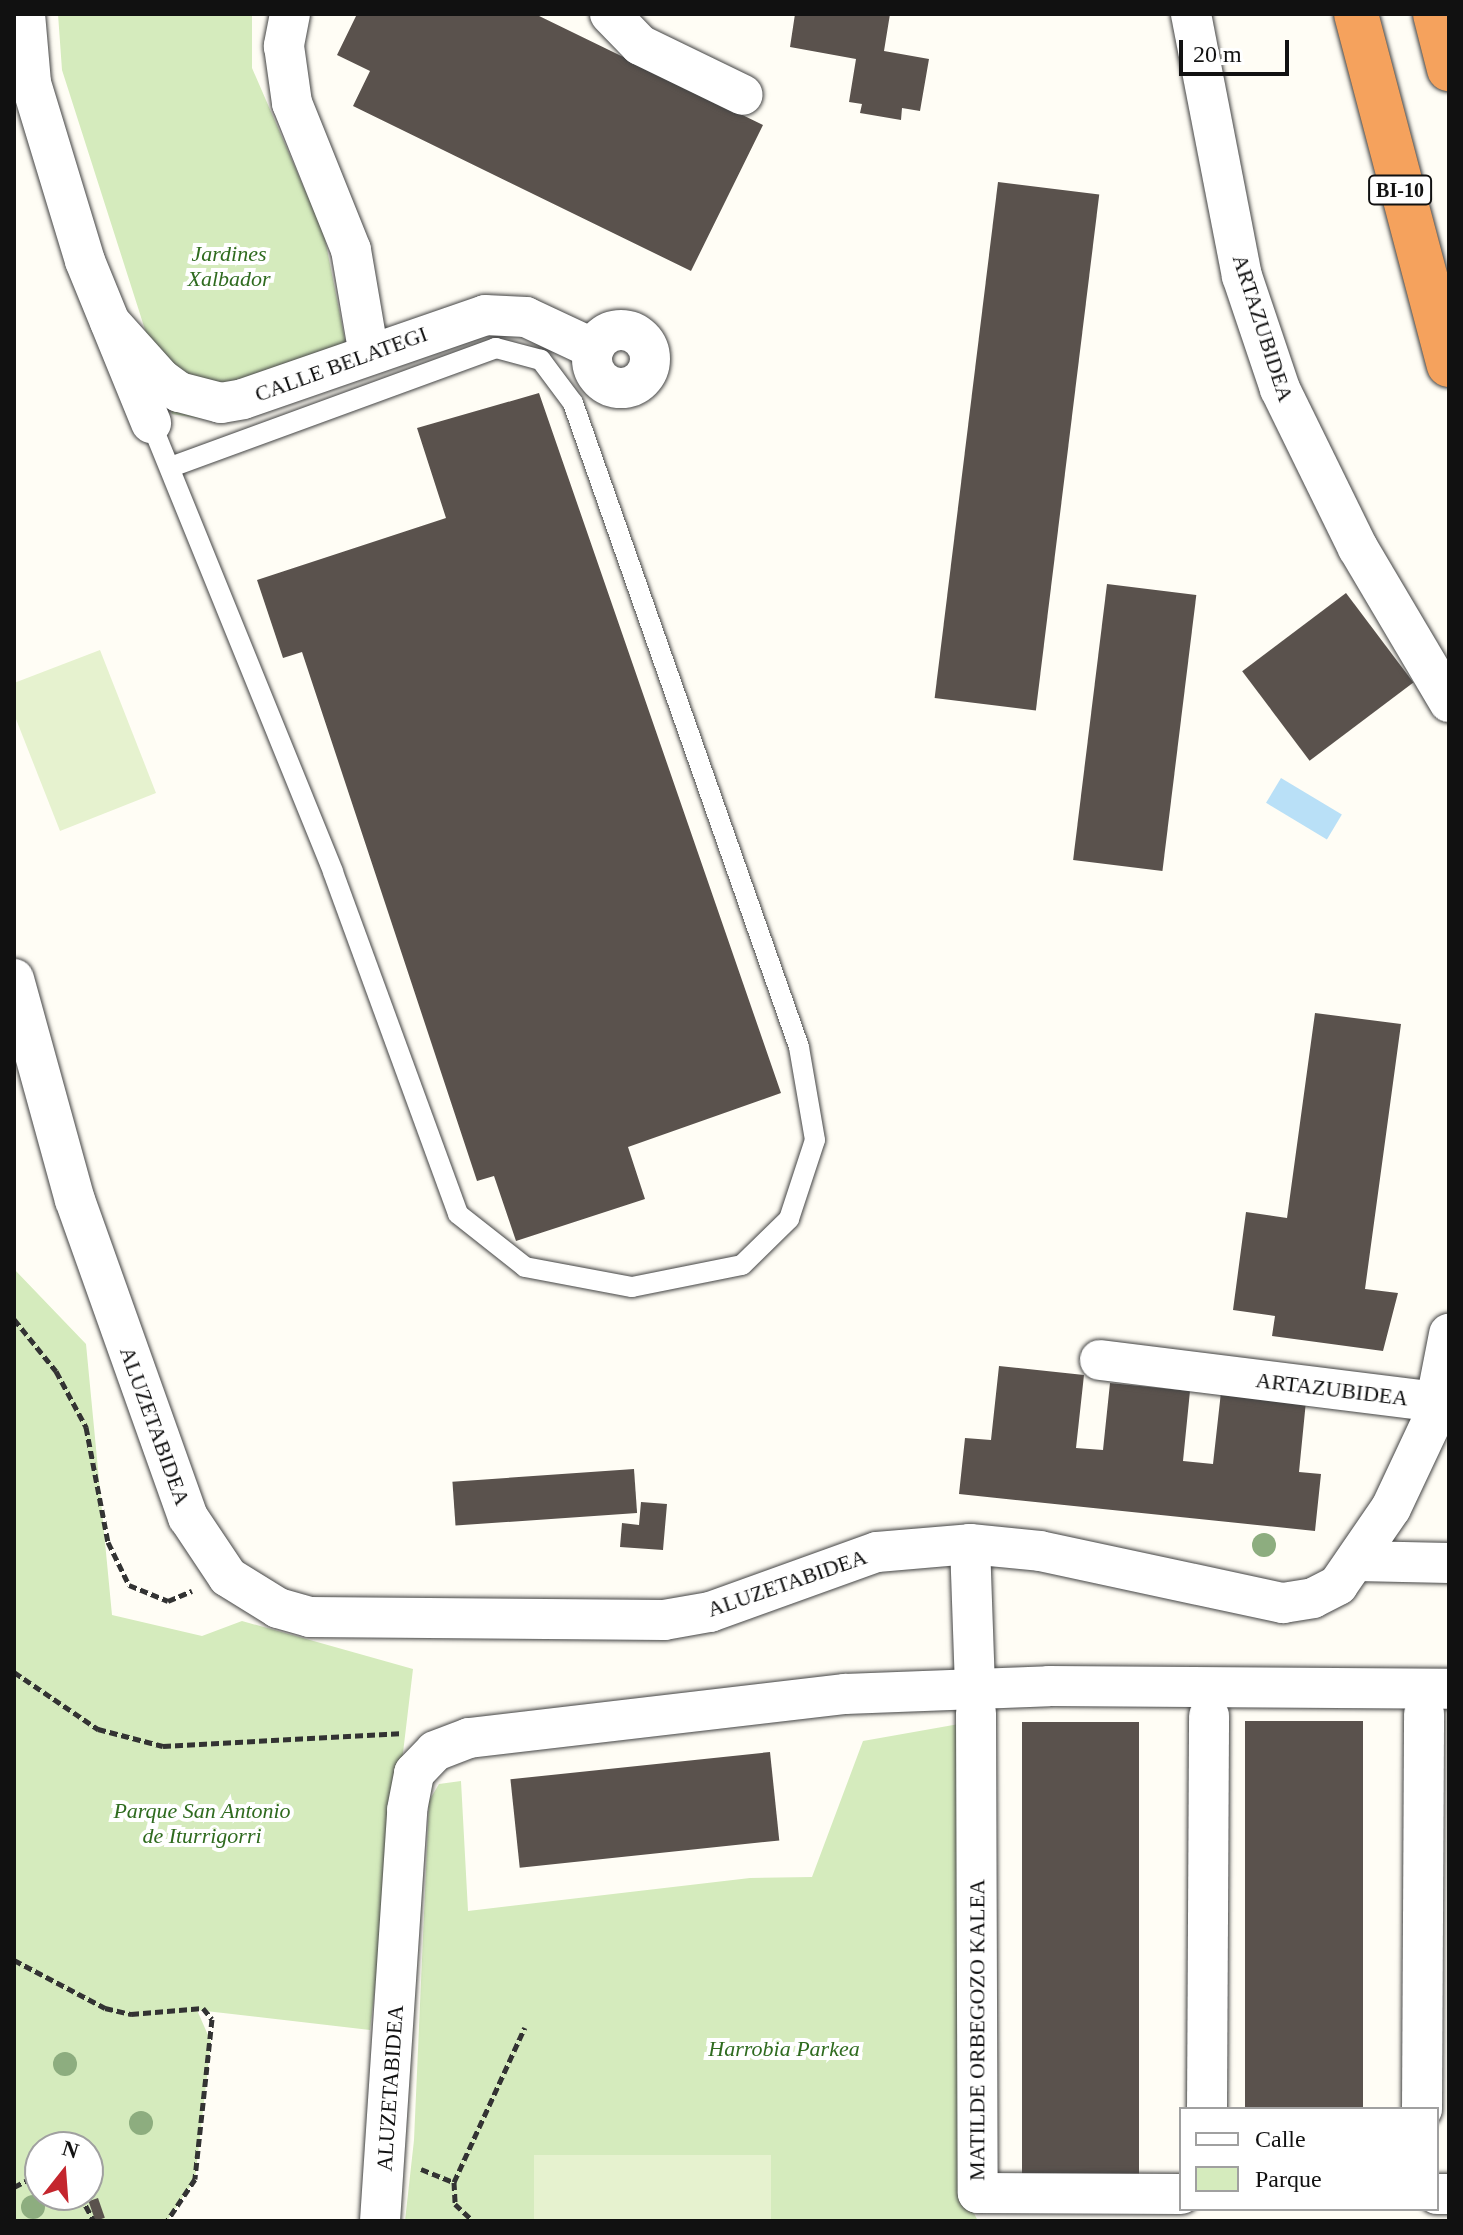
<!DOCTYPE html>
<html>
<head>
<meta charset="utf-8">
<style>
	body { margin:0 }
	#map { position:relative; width:1463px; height:2235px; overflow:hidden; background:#fffdf5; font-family:Georgia,serif }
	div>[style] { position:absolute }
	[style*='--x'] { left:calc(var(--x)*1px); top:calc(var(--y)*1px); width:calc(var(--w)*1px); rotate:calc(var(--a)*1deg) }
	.green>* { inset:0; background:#d5ebbd }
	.pitch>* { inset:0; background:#e6f2cf; transform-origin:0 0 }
	.water>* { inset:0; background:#b9e0f7; transform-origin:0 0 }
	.building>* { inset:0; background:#5a524d; transform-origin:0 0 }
	.path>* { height:5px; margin-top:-2.5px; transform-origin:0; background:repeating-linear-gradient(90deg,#333 0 8px,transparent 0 12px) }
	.roads { filter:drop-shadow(0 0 2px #444) drop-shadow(0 0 2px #444) }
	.lane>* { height:20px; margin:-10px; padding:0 10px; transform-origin:10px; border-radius:10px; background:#fff }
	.street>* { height:40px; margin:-20px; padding:0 20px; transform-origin:20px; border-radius:20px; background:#fff }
	.street>.ring { margin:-20px; padding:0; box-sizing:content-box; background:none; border:40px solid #fff; border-radius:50% }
	.highway>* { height:44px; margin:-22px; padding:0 22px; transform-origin:22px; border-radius:22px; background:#f5a25d }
	.trees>* { width:24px; height:24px; margin:-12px; border-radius:50%; background:#8dad7f }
	span { translate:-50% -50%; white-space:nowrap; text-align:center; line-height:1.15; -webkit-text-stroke:8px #fff; paint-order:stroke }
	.shield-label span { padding:2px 6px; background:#fff; border:2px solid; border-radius:6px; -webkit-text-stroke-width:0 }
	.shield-label { font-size:20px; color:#111; font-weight:700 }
	.park-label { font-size:22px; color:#2f6b1f; font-style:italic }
	.street-label { font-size:22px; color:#111 }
	.frame { position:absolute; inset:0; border:16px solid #111; pointer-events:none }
	.legend { position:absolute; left:1179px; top:2107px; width:260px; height:104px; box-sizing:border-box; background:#fff; border:2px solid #a0a0a0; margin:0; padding:10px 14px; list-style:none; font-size:24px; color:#111 }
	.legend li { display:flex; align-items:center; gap:16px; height:40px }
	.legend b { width:40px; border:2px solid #a0a0a0 }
	.north { position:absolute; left:24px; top:2131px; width:80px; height:80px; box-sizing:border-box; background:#fff; border:2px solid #a0a0a0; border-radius:50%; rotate:17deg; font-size:22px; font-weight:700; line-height:32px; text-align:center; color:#111 }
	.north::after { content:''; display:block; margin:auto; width:28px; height:36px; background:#c4262e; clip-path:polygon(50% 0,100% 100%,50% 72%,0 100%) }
	.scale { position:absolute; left:1179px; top:40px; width:110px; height:36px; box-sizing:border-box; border:4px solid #111; border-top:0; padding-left:10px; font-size:24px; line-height:28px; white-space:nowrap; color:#111; -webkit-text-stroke:6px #fff; paint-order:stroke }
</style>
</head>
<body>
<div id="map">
	<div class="green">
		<i style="clip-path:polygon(58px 14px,252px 14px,252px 68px,324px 234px,352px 375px,203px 419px,172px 414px,62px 70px)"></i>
		<i style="clip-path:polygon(evenodd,14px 1269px,86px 1344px,112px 1615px,202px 1636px,242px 1621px,413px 1669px,370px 2030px,197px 2010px,211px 2042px,195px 2179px,167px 2221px,14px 2221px,14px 1269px,40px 2147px,88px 2147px,88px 2195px,40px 2195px,40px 2147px)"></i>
		<i style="clip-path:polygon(959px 1724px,966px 2198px,978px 2221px,405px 2221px,414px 2140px,429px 1801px,439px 1784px,461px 1781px,468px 1911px,750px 1878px,812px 1877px,863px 1741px)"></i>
	</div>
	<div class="pitch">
		<i style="clip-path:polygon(100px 650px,156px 793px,60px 831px,14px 714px,14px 683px)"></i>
		<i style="left:771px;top:2155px;width:66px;height:237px;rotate:90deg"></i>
	</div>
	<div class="water">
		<i style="left:1281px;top:778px;width:71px;height:29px;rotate:31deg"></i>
	</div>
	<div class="building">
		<i style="clip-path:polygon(357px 14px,535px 14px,763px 125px,691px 271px,353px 106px,370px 71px,337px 55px)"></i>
		<i style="clip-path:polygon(795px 14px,890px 14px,884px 51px,929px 59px,920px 111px,902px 108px,901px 120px,860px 113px,862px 104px,849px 102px,856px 59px,790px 47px)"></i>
		<i style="left:998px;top:182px;width:102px;height:520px;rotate:7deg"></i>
		<i style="clip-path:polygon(539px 393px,781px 1093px,628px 1147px,645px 1199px,516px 1241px,494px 1176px,477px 1181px,302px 652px,283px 658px,257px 580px,446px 518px,417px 428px)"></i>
		<i style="left:1107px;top:584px;width:90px;height:278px;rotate:7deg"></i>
		<i style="left:1346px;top:593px;width:112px;height:130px;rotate:53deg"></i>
		<i style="clip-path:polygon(1315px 1013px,1401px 1024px,1365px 1289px,1398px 1293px,1383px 1351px,1272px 1336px,1275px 1316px,1233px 1310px,1246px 1212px,1287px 1218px)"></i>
		<i style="clip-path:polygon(999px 1366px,1084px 1375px,1076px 1448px,1103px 1450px,1110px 1383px,1190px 1391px,1183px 1461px,1213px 1464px,1221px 1392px,1306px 1401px,1299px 1472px,1321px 1474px,1315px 1531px,959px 1494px,965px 1438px,991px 1440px)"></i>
		<i style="left:634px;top:1469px;width:44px;height:182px;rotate:86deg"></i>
		<i style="clip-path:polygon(641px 1502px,667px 1504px,663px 1550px,620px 1547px,622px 1523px,639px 1525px)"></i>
		<i style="left:1245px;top:1721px;width:118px;height:388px"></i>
		<i style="left:1022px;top:1722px;width:117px;height:462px"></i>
		<i style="left:770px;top:1752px;width:89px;height:261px;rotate:84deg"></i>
		<i style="left:98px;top:2198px;width:21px;height:10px;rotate:71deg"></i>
	</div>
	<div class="path">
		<i style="--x:14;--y:1319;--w:67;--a:51.1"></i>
		<i style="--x:56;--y:1371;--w:64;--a:61.8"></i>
		<i style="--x:86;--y:1427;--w:117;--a:79.2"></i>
		<i style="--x:108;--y:1542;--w:48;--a:64"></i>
		<i style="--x:129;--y:1585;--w:42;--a:22.3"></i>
		<i style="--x:168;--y:1601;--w:26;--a:-23"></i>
		<i style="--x:14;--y:1672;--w:102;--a:34.2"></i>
		<i style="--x:98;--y:1729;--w:67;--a:14.7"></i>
		<i style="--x:163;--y:1746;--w:237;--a:-3.1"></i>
		<i style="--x:14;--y:1960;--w:103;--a:27.8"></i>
		<i style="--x:105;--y:2008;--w:27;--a:13"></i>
		<i style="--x:131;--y:2014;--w:72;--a:-4.8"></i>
		<i style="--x:203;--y:2008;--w:14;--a:51"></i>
		<i style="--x:212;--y:2019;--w:161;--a:96.1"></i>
		<i style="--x:195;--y:2179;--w:50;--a:123.7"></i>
		<i style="--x:421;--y:2169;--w:35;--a:22"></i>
		<i style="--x:454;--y:2182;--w:170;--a:-65.4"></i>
		<i style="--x:454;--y:2182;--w:22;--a:87"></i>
		<i style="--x:455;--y:2204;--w:25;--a:43"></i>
		<i style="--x:14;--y:2187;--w:29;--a:-27"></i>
		<i style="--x:80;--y:2195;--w:30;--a:62"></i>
	</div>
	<div class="roads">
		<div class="lane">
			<i style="--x:151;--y:423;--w:484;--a:67.9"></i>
			<i style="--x:333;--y:872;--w:364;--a:69.9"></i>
			<i style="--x:458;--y:1214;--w:85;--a:38.3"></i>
			<i style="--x:525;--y:1267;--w:109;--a:10.6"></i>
			<i style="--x:632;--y:1287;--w:112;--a:-11.3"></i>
			<i style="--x:742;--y:1265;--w:66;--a:-44.4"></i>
			<i style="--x:789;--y:1219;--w:83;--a:-71.8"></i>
			<i style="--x:815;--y:1140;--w:94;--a:-99.8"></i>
			<i style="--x:799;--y:1047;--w:683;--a:-109.34"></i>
			<i style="--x:573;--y:403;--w:54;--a:-126.7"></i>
			<i style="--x:541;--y:360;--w:47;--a:-165.1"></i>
			<i style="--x:496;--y:348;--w:347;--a:159.9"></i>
		</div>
		<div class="street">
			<i style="--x:25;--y:14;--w:69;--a:85"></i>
			<i style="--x:31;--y:83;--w:186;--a:73.1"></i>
			<i style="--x:85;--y:261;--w:175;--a:67.8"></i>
			<i style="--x:290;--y:14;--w:33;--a:101"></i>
			<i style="--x:284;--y:46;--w:58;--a:82"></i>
			<i style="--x:292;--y:103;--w:158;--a:68.1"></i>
			<i style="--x:351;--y:250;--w:89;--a:80.3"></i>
			<i style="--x:610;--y:14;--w:43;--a:45.9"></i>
			<i style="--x:640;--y:45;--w:114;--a:25.9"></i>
			<i style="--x:1191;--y:14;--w:267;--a:79"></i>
			<i style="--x:1242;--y:276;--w:119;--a:71.4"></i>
			<i style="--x:1280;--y:389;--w:177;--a:63.9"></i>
			<i style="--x:1358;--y:548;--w:179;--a:59.4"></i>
			<i style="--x:110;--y:322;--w:76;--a:48.2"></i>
			<i style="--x:161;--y:379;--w:22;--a:36"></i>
			<i style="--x:179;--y:392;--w:43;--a:14.7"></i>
			<i style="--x:221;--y:403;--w:22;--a:-10"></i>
			<i style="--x:243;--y:399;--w:256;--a:-19.1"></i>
			<i style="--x:485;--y:315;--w:41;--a:2.8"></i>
			<i style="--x:526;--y:317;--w:75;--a:25.2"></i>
			<i class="ring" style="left:592px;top:330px;width:18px;height:18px"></i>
			<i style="--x:14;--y:979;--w:229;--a:74.6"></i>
			<i style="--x:75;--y:1200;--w:337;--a:70.4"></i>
			<i style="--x:188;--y:1517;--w:72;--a:56.3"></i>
			<i style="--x:228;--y:1577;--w:59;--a:31.8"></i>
			<i style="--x:278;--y:1608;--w:33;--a:16"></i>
			<i style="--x:310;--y:1617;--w:354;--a:0.5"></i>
			<i style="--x:664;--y:1620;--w:47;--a:-9.9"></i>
			<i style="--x:710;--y:1612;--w:177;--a:-19.8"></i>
			<i style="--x:877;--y:1552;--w:93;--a:-4.9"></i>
			<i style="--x:970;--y:1544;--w:70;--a:5.7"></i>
			<i style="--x:1040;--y:1551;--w:249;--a:12.1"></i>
			<i style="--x:1283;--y:1603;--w:30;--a:-9"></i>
			<i style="--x:1313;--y:1598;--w:28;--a:-27"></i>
			<i style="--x:1338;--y:1585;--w:93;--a:-55.5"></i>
			<i style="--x:1391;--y:1508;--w:96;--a:-64.8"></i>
			<i style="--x:1432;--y:1421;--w:89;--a:-78.9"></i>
			<i style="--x:1100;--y:1360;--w:338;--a:7.1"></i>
			<i style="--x:970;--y:1544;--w:144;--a:88"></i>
			<i style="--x:1357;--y:1561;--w:92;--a:1.2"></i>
			<i style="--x:976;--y:1713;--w:480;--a:89.8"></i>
			<i style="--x:978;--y:2193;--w:203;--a:0.3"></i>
			<i style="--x:1207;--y:2109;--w:393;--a:-89.7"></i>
			<i style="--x:1422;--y:2109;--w:395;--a:-89.7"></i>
			<i style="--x:1437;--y:2194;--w:12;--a:0"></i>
			<i style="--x:380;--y:2221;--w:412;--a:-86.2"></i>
			<i style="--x:407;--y:1810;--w:38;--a:-79"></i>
			<i style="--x:414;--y:1773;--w:30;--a:-46"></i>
			<i style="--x:435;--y:1751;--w:36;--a:-21"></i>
			<i style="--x:469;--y:1738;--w:379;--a:-6.7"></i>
			<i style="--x:845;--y:1694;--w:204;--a:-2.2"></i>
			<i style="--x:1049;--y:1686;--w:400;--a:0.4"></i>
		</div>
		<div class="highway">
			<i style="--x:1356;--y:14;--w:363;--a:75.2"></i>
			<i style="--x:1435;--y:14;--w:57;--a:75.7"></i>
		</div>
	</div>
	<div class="trees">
		<i style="left:1264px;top:1545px"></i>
		<i style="left:65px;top:2064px"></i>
		<i style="left:141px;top:2123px"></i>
		<i style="left:33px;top:2207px"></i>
	</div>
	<div class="shield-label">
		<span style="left:1400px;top:190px">BI-10</span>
	</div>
	<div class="park-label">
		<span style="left:229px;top:266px">Jardines<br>Xalbador</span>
		<span style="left:202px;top:1823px">Parque San Antonio<br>de Iturrigorri</span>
		<span style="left:784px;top:2049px">Harrobia Parkea</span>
	</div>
	<div class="street-label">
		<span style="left:1263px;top:328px;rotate:72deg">ARTAZUBIDEA</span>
		<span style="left:341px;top:364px;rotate:-20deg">CALLE BELATEGI</span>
		<span style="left:1332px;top:1389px;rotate:7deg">ARTAZUBIDEA</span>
		<span style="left:155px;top:1426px;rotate:70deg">ALUZETABIDEA</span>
		<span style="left:787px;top:1583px;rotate:-19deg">ALUZETABIDEA</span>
		<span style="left:977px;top:2030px;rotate:-90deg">MATILDE ORBEGOZO KALEA</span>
		<span style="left:390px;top:2088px;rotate:-86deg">ALUZETABIDEA</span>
	</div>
	<div class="frame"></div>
	<ul class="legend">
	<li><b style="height:10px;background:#fff"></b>Calle</li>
	<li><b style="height:22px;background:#d5ebbd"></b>Parque</li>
	</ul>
	<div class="north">N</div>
	<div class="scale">20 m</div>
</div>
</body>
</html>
